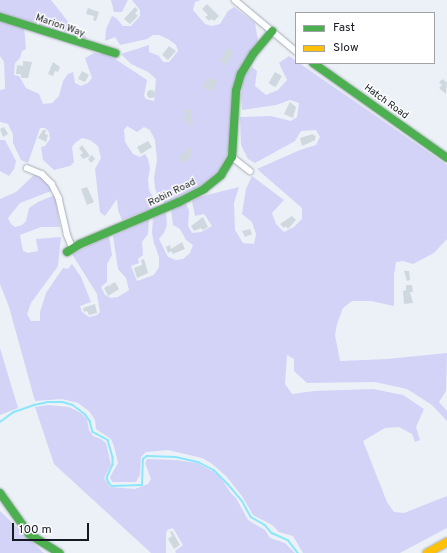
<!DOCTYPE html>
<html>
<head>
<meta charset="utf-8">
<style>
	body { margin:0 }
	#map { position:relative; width:447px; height:553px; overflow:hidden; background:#ebf1f7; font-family:Overpass,sans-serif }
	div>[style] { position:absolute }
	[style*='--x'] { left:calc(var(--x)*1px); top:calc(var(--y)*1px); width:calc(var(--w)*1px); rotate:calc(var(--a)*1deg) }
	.green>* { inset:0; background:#d3d3f7 }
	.stream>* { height:1.5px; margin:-0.75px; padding:0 0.75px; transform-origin:0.75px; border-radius:0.75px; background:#8ce6fb }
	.building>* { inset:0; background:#ced8de; transform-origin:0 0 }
	.round { border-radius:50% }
	.roads { filter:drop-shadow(0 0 1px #a7adb3) drop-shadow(0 0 1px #a7adb3) }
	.street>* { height:5.5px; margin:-2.75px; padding:0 2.75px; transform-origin:2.75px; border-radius:2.75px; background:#fcfdfe }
	.fast>* { height:8px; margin:-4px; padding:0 4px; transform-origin:4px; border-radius:4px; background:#4caf50 }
	.slow>* { height:8px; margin:-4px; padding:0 4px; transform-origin:4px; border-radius:4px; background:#ffc107 }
	span { translate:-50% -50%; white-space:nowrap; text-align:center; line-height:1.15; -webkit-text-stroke:3px #fff; paint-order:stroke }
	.street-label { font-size:10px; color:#151a21 }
	.legend { position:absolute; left:295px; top:12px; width:140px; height:52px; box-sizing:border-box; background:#fff; border:1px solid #a1a3a6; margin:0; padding:5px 7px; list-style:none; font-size:12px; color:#151a21 }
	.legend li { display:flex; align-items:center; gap:8px; height:20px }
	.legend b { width:20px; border:1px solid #a1a3a6 }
	.scale { position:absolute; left:12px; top:523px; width:77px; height:18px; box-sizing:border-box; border:2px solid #151a21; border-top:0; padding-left:5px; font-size:12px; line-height:14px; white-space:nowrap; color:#151a21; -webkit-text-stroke:3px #fff; paint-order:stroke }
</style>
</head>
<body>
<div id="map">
	<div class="green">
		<i style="clip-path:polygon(0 0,51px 0,70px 24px,83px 32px,87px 39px,79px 40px,25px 20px,0 15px)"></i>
		<i style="clip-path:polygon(111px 0,128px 0,122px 12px,114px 12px)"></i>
		<i style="clip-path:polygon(132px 0,201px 0,195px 2px,193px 10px,205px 24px,212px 26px,220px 24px,228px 11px,234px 7px,255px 23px,258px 41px,240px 71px,227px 155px,218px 171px,204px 184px,165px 204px,159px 199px,155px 188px,154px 178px,157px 160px,155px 140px,150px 130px,144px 127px,137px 132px,127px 126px,124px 130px,125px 142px,133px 154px,140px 157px,145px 154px,148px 159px,150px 168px,148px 180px,149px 190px,158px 206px,122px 220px,118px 210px,117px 199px,105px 216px,100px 212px,95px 169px,101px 158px,98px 146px,90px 140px,82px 138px,75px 143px,72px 147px,74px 162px,70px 166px,54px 170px,43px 160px,41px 147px,45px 146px,50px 139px,49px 132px,45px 128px,40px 128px,28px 163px,21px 160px,13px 143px,13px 134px,8px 124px,0 122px,0 90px,5px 89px,5px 84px,4px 62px,0 56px,0 22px,24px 26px,26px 49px,22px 51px,20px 58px,15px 63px,14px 75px,19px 76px,26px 88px,39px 94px,43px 104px,52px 103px,59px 96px,63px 81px,68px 74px,73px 72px,75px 83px,81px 86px,88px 83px,92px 78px,85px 58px,94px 53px,109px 55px,147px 80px,144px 96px,146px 99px,154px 101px,156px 79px,148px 72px,131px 64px,121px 54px,149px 45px,149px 52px,159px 56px,163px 62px,169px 62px,178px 51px,176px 45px,168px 39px,159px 35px,153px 35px,147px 39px,120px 45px,115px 37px,105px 41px,106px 29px,112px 16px,116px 18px,123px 26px,131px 26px,140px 16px,140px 10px)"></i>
		<i style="clip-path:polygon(289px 56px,447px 165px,447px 239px,434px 253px,413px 264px,403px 261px,396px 262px,394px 275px,394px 306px,371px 301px,352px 301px,343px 308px,337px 324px,335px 335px,340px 361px,387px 359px,447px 353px,446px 391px,439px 402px,447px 411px,447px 421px,432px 405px,407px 389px,375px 382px,307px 383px,294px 371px,294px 359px,287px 355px,285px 384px,292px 394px,314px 391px,373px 389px,403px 395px,424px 409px,416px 427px,420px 440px,415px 442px,412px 434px,399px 427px,385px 428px,363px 441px,387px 502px,394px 512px,404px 513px,447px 496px,447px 528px,400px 553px,303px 553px,293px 536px,279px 532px,272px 525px,253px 515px,242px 496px,226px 476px,211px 463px,202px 458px,168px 450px,146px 452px,141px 457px,140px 475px,136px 482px,112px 482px,110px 477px,118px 463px,114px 446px,111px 439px,96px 429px,95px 420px,89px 411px,78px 403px,62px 399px,35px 401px,9px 307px,0 284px,0 199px,16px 192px,35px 174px,48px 181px,51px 191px,20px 203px,8px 218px,11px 224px,15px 227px,22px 225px,26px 221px,29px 208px,38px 202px,55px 195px,60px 227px,41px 227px,20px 235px,23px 251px,28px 253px,38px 251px,36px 239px,61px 237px,58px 266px,31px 303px,27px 314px,31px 321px,40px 321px,40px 312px,46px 293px,63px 268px,68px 269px,72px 264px,81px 277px,91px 302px,80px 306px,82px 312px,89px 317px,97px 315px,100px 312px,97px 294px,72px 254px,109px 236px,112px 255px,107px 264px,107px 282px,101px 287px,105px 295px,111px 298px,118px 297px,129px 290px,126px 278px,118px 269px,113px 236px,149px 219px,148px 234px,142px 242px,143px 255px,138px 259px,139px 263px,131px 266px,137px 281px,154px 275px,159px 267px,159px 257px,154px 243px,152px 233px,153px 218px,166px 212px,167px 225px,164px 233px,159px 239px,168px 257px,176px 260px,183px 259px,190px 253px,193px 245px,186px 240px,180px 229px,173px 225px,171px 209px,186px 203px,189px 211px,188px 226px,192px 233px,201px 232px,212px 226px,204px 214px,195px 216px,192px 201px,199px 197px,239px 187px,234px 203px,235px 230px,243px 243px,254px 244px,256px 234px,252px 222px,242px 214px,246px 189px,252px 176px,284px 200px,272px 213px,276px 224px,284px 232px,294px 227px,302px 219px,302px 208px,257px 169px,300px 150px,316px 145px,320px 137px,316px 130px,301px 131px,295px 141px,255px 163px,248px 159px,241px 145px,240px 117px,271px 116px,291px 121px,297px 117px,299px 103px,290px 100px,276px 105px,242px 110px,241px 94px,244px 77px,252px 67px,257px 71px,255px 86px,266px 95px,278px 90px,287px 80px,279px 63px)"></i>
		<i style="clip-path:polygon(0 140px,5px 140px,16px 161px,14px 169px,9px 176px,0 171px)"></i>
		<i style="clip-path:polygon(0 348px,18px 408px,0 415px)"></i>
		<i style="clip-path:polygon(48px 405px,69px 407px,81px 413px,87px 419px,89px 430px,93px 436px,101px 439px,106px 443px,111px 465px,104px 478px,110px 487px,135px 489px,148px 484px,151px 479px,145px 463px,147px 459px,176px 460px,197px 463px,214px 472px,221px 478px,230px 492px,236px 498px,248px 520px,265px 530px,270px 538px,285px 543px,295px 553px,176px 553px,175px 551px,183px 545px,173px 528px,167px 530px,166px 534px,166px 553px,151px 553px,54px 464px,35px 407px)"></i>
		<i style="clip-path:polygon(0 511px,44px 553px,0 553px)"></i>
	</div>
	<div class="stream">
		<i style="--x:0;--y:422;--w:17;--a:-36"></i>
		<i style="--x:14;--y:412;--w:21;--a:-19"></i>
		<i style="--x:34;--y:405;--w:14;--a:-12"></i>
		<i style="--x:48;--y:402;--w:15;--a:0"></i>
		<i style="--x:63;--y:402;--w:10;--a:17"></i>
		<i style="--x:73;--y:405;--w:15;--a:37"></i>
		<i style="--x:85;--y:414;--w:9;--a:54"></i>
		<i style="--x:90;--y:421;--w:11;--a:75"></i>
		<i style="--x:93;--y:432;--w:17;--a:28"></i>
		<i style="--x:108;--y:440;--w:18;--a:74"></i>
		<i style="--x:113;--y:457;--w:8;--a:90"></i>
		<i style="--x:113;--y:465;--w:14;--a:115"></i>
		<i style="--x:107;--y:478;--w:5;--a:68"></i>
		<i style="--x:109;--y:483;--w:4;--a:45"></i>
		<i style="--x:112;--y:486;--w:30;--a:-2"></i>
		<i style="--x:142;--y:485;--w:26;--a:-88"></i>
		<i style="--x:143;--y:459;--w:5;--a:-37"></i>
		<i style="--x:147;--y:456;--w:29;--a:2"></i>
		<i style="--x:176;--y:457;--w:23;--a:13"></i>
		<i style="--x:198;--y:462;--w:18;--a:27"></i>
		<i style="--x:214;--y:470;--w:20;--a:45"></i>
		<i style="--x:228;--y:484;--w:23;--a:50"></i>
		<i style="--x:243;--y:502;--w:17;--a:62"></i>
		<i style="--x:251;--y:517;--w:16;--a:30"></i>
		<i style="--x:265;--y:525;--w:11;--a:49"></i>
		<i style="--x:272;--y:533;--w:17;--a:24"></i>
		<i style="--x:288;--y:540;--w:16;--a:52"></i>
	</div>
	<div class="building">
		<i style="clip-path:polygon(207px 4px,219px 16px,214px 21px,211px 19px,209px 21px,205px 17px,208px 15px,202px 9px)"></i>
		<i style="clip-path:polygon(135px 7px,138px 10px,135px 13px,138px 16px,130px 24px,124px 19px)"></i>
		<i style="clip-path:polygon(88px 8px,99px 12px,96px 21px,93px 20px,94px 16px,86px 14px)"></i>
		<i style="clip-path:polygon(169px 46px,176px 51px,168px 60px,162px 55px)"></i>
		<i style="left:227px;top:48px;width:8px;height:15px;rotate:30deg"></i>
		<i style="clip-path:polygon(23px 61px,32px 62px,28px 78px,21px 78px,21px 74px,16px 74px,17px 65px,23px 66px)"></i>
		<i style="clip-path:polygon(53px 62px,60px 67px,58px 72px,55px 71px,53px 76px,48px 74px)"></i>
		<i style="clip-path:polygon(82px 71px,89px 75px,85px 82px,78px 79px)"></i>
		<i style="left:275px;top:72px;width:8px;height:13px;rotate:30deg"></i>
		<i style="clip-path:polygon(209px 77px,218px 81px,211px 92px,202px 87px)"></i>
		<i style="clip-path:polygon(443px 79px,446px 82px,447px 81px,446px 94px,439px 88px,442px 85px,439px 82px)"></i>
		<i class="round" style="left:147px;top:90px;width:8px;height:8px"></i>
		<i style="clip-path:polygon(290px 102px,296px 107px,293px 118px,284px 114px)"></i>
		<i style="clip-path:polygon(191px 109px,191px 121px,193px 121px,193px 125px,187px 125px,187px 121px,184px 121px,184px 116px,186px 115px,184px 110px)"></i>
		<i style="clip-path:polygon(4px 127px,8px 134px,3px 137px,0 129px)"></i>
		<i style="clip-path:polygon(43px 130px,46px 130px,45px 134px,48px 135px,46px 142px,38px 138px)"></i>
		<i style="clip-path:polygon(313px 134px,314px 136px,316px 135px,315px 140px,302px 146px,300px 138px)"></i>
		<i style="clip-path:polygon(148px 141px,152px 147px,141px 154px,137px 147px)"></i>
		<i style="clip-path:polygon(82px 145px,90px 156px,83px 159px,80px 155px,83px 153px,79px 148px)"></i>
		<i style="clip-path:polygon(189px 147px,192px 151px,190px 153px,192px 155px,183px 164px,178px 158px)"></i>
		<i style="clip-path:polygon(92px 155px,95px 159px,91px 163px,88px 159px)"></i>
		<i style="clip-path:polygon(87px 187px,94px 202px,87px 205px,81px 189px)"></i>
		<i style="clip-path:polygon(292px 216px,296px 220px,288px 229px,286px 226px,284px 228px,280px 224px)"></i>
		<i style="clip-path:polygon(203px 217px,208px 227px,203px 230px,201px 228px,194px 231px,191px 226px)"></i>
		<i style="clip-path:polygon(250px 229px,252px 234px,245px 237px,242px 231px)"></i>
		<i style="clip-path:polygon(182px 242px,185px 249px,173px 254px,171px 251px,168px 253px,166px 247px,170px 245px,171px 249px)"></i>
		<i style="clip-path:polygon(144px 259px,148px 273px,137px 278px,134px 268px,142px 265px,141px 260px)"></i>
		<i style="clip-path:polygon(404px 271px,409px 271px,410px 280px,407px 281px)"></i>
		<i style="clip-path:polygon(115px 282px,119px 289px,108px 296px,104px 288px,109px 285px,110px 287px,111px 284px)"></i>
		<i style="clip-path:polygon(406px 285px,412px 285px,413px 292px,410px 292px,413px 303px,404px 304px,403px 291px,406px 290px)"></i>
		<i style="clip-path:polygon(95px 304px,97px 313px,89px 315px,87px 311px,84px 312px,83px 308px)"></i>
		<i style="clip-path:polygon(172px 531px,180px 545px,174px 549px,168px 539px,172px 536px,170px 532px)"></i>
	</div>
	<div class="roads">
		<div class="street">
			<i style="--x:235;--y:0;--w:80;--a:39.9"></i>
			<i style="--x:232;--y:157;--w:23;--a:38"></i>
			<i style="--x:27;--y:168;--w:16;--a:22"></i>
			<i style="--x:42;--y:174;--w:14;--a:45"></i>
			<i style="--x:52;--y:184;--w:16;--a:63"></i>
			<i style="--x:59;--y:198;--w:37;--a:77"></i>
			<i style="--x:67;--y:234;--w:16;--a:68"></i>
		</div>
		<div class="fast">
			<i style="--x:0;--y:17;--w:121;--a:17.4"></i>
			<i style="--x:313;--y:63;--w:164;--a:35.3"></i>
			<i style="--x:67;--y:252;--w:15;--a:-32"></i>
			<i style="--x:80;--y:244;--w:108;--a:-23"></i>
			<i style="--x:179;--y:202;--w:28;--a:-27"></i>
			<i style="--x:204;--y:189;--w:22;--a:-39"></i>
			<i style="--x:221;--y:175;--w:21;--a:-59"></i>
			<i style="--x:232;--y:157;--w:66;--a:-86.5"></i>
			<i style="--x:236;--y:91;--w:18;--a:-74"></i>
			<i style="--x:241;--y:74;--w:23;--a:-59"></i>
			<i style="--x:253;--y:54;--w:30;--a:-50"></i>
			<i style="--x:0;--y:493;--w:50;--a:54.7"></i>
			<i style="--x:29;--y:534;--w:36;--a:32"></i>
		</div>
		<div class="slow">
			<i style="--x:427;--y:553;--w:23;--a:-29"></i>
		</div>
	</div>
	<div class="street-label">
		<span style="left:60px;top:26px;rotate:19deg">Marion Way</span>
		<span style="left:386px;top:102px;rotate:36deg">Hatch Road</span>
		<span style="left:172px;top:193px;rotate:-26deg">Robin Road</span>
	</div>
	<ul class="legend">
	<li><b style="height:5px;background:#4caf50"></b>Fast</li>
	<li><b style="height:5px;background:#ffc107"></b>Slow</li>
	</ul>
	<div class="scale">100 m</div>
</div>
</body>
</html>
